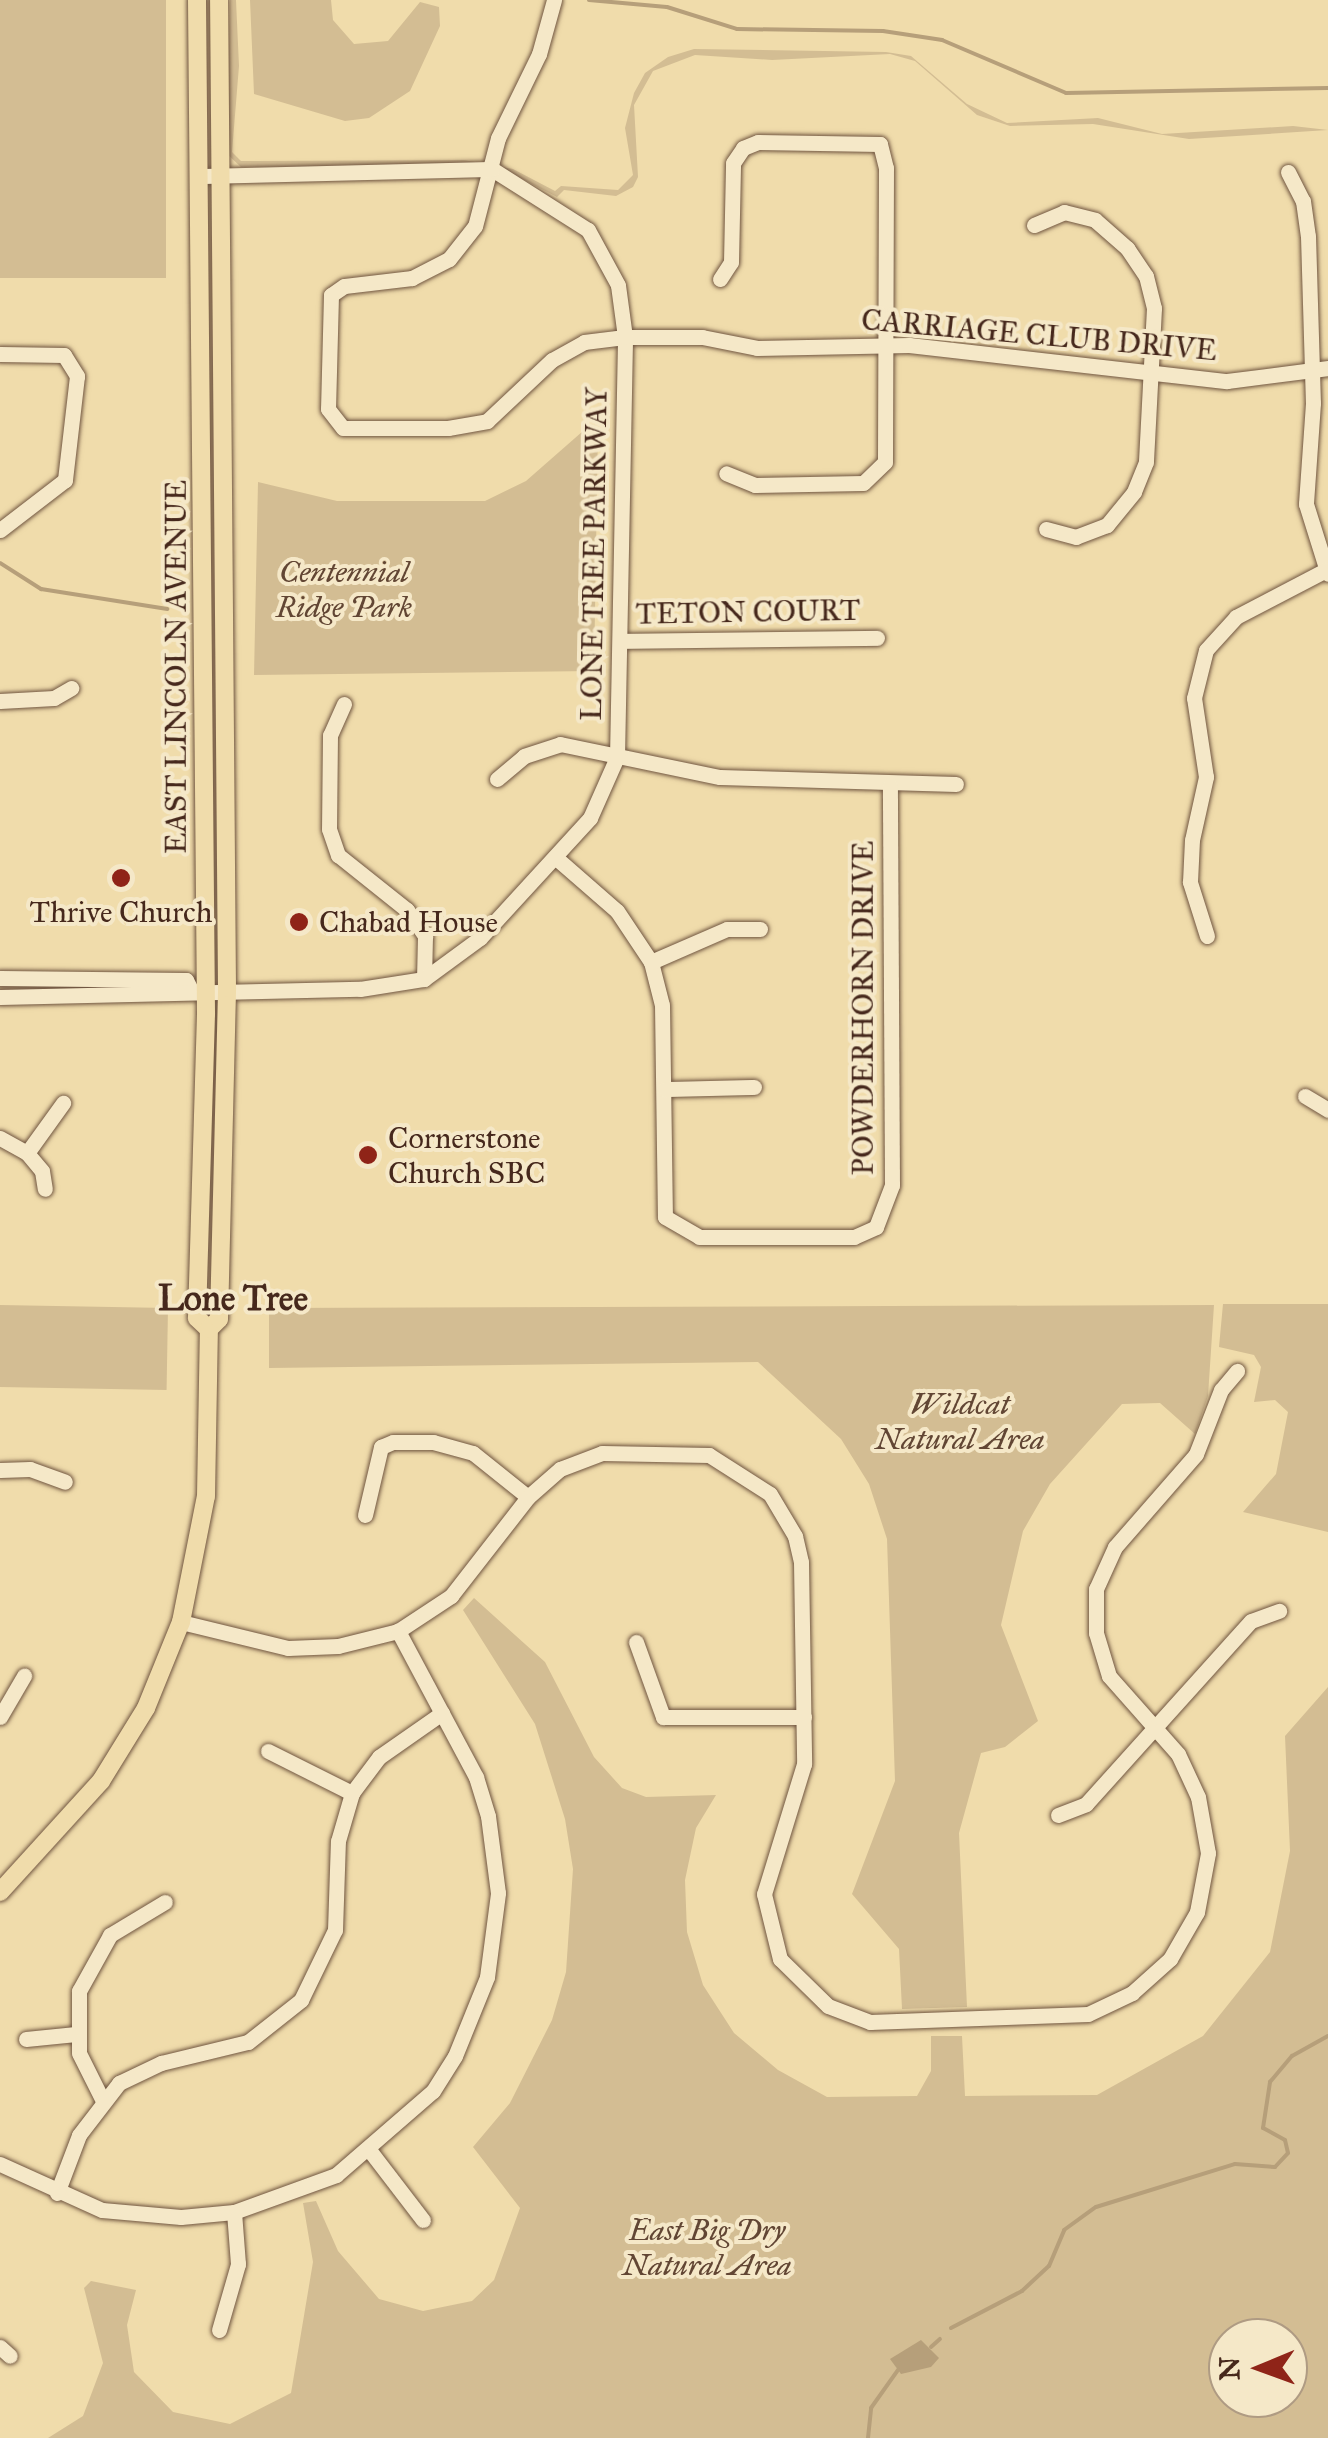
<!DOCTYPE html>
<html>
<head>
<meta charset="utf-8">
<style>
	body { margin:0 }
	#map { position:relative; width:1328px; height:2438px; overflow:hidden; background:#f0dcab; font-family:"IM FELL Great Primer",serif }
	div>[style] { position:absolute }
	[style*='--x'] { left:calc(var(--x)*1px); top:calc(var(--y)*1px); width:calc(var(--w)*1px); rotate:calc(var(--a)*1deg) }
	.green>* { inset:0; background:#d3bd93; transform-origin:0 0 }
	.water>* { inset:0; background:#b69f7a }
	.stream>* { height:4px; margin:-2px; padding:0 2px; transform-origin:2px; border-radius:2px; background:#b69f7a }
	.roads { filter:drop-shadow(0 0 2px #705540) drop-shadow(0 0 2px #705540) }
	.minor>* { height:15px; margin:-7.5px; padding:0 7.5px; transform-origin:7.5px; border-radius:7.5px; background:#f5e8c8 }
	.major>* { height:18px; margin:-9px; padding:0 9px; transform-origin:9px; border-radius:9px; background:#f0dcab }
	.dots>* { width:28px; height:28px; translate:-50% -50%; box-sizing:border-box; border:5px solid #f5e8c8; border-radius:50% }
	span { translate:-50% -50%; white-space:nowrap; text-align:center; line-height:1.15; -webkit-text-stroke:8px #f5e8c8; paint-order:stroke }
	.street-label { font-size:30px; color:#46281c }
	.park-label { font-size:30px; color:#624634; font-style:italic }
	.poi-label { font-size:30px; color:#46281c }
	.left { translate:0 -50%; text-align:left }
	.quarter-label { font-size:35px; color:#46281c; font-weight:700 }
	.north { position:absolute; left:1208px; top:2318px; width:100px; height:100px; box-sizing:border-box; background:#f5e8c8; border:2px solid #af9b83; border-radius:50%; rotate:269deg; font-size:28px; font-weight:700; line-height:40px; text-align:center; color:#46281c }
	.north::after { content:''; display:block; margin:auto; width:35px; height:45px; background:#8f2418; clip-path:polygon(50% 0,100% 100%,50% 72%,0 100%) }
</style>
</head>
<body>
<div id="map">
	<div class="green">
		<i style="left:0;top:0;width:166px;height:278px"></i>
		<i style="clip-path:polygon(230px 0,236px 0,239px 66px,232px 152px,241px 161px,464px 160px,513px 169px,555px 191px,561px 186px,618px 190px,633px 175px,625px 128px,634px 93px,645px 73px,668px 57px,694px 49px,886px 52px,911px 56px,967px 104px,1007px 123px,1098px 118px,1162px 134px,1293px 126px,1328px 130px,1189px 139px,1093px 124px,1010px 126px,977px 115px,915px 61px,890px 54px,772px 60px,695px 55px,653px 71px,634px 105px,638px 177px,633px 187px,616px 196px,564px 190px,557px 197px,509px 172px,471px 165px,241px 167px,227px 154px)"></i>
		<i style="clip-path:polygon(250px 0,331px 0,333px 20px,354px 44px,388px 41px,420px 2px,439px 7px,440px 26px,410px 91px,369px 118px,345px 121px,254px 94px)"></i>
		<i style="clip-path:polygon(591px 424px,598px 428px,594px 671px,254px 675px,258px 482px,337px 501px,485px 501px,526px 481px)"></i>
		<i style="clip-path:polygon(1223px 1304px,1328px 1304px,1328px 1532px,1243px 1512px,1276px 1474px,1288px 1412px,1275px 1400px,1254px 1402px,1261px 1367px,1254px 1355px,1219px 1347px)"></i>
		<i style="clip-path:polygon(1214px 1305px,1208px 1396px,1195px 1434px,1160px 1403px,1122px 1404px,1050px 1484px,1023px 1531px,1001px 1625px,1038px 1721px,1005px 1747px,981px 1753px,959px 1833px,967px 2007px,902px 2009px,899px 1949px,852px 1894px,895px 1781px,887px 1539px,869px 1484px,841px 1439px,758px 1362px,269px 1368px,269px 1308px)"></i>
		<i style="left:168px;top:1308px;width:82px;height:168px;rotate:91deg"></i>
		<i style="clip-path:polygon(evenodd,474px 1598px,545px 1662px,594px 1757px,622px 1788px,646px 1797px,716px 1795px,696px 1828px,685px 1880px,687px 1932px,703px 1985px,734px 2033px,778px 2070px,827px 2097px,917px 2096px,931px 2071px,931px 2036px,962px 2036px,965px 2096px,1097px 2095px,1203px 2036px,1270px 1952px,1290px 1851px,1285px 1736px,1328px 1687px,1328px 2438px,48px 2438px,83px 2416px,103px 2363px,84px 2288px,91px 2281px,136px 2290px,127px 2325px,134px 2372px,173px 2412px,230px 2424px,291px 2393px,313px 2262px,303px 2203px,316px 2201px,338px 2251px,379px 2299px,423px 2311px,472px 2301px,494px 2280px,520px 2208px,473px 2147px,510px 2103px,552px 2020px,566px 1972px,573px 1869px,565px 1819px,535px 1724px,463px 1610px,474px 1598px,1228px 2338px,1288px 2338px,1288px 2398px,1228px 2398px,1228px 2338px)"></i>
	</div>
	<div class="water">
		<i style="clip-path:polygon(921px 2340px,939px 2358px,931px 2367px,901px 2374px,890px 2359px)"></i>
	</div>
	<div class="stream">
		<i style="--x:589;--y:0;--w:78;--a:5.1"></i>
		<i style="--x:667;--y:7;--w:73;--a:17.4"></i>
		<i style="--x:737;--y:29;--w:146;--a:0.8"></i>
		<i style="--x:883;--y:31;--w:60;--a:8.7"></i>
		<i style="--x:942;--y:40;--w:135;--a:23.1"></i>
		<i style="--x:1066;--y:93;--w:262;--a:-1.1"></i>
		<i style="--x:0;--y:563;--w:49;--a:32.4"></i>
		<i style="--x:41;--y:589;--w:128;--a:9"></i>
		<i style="--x:951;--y:2328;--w:80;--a:-27.5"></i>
		<i style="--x:1022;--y:2291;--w:37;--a:-43"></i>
		<i style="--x:1049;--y:2266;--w:39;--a:-67"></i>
		<i style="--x:1064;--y:2230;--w:39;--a:-36"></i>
		<i style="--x:1096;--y:2207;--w:145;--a:-17.2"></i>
		<i style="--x:1235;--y:2164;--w:40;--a:4.3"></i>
		<i style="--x:1275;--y:2167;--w:19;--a:-47"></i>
		<i style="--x:1288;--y:2153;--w:13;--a:-103"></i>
		<i style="--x:1285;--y:2140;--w:25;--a:-151"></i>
		<i style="--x:1263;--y:2128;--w:47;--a:-81.3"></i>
		<i style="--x:1270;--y:2082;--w:34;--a:-50"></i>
		<i style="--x:1292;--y:2056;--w:41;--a:-29.1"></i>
		<i style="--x:931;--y:2347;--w:12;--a:-42"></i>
		<i style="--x:868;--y:2438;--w:30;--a:-84"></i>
		<i style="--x:871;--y:2408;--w:47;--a:-54.6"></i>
	</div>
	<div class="roads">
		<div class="minor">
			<i style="--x:554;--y:0;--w:56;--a:105.5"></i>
			<i style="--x:539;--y:54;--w:93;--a:116"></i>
			<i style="--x:498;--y:138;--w:91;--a:104.6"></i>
			<i style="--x:475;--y:226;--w:42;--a:128.2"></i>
			<i style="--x:449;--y:259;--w:42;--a:152.8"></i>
			<i style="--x:412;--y:278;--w:68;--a:173.3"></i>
			<i style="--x:344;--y:286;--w:16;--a:145"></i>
			<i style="--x:331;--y:295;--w:114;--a:91.5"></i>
			<i style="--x:328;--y:409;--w:24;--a:52"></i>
			<i style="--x:343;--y:428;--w:105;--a:0"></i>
			<i style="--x:448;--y:428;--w:40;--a:-10"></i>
			<i style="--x:487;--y:421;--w:89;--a:-43.2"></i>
			<i style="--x:552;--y:360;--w:37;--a:-29"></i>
			<i style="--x:584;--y:342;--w:41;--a:-7"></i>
			<i style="--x:625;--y:337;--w:77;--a:0"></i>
			<i style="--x:702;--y:337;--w:56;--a:11.3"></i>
			<i style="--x:757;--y:348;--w:152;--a:-1.1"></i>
			<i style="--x:909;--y:345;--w:320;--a:6.5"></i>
			<i style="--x:1227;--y:381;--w:102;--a:-7.3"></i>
			<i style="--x:1288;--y:172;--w:33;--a:63"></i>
			<i style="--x:1303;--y:201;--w:35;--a:82"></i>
			<i style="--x:1308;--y:236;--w:167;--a:88.3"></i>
			<i style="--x:1313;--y:403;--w:101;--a:94"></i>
			<i style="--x:1306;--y:504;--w:73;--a:72.6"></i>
			<i style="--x:1034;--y:225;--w:33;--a:-23"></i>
			<i style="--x:1064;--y:212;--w:32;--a:14"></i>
			<i style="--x:1095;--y:220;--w:43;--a:41.2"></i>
			<i style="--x:1127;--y:248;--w:34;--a:56"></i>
			<i style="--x:1146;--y:276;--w:33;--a:76"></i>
			<i style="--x:1154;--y:308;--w:154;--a:93"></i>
			<i style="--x:1146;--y:462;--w:32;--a:112"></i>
			<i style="--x:1134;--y:492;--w:43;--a:129.3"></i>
			<i style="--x:1107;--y:525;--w:33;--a:159"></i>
			<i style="--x:1076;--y:537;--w:31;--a:-165"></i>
			<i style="--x:720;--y:279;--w:20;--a:-57"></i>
			<i style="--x:731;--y:262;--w:99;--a:-88.8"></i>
			<i style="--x:733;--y:163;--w:18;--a:-56"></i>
			<i style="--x:743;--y:148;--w:16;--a:-22"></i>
			<i style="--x:758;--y:142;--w:122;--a:0.9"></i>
			<i style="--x:880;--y:144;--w:25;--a:76"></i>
			<i style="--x:886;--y:168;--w:294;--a:90.2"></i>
			<i style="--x:885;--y:462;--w:30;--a:136"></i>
			<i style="--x:863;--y:483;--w:108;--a:178.9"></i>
			<i style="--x:755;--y:485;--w:31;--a:-158"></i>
			<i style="--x:0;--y:354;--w:64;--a:0.9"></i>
			<i style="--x:64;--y:355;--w:25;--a:58"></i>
			<i style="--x:77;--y:376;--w:105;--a:96.6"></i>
			<i style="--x:65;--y:480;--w:82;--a:142.4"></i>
			<i style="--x:620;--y:641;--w:257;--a:-0.7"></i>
			<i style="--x:0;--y:701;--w:54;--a:-3.2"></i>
			<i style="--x:54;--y:698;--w:20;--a:-30"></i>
			<i style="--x:344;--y:704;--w:34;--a:114"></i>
			<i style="--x:330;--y:735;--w:94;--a:90.6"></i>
			<i style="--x:329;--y:829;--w:28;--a:71"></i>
			<i style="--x:338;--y:855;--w:88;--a:38.6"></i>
			<i style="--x:407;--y:910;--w:32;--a:55"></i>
			<i style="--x:425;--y:936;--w:43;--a:91.3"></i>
			<i style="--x:497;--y:779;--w:35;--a:-40"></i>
			<i style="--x:524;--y:756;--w:38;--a:-18"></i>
			<i style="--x:560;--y:744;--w:163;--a:11.7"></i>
			<i style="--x:720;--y:777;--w:236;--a:1.7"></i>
			<i style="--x:555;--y:857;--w:82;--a:41.1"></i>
			<i style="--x:617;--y:911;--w:61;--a:56.3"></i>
			<i style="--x:651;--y:962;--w:44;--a:75.7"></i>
			<i style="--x:662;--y:1005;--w:212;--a:89.2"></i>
			<i style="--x:665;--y:1217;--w:39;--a:30"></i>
			<i style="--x:699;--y:1237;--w:155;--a:0"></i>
			<i style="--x:854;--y:1237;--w:24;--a:-24"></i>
			<i style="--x:876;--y:1227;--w:45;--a:-69.1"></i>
			<i style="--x:892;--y:1185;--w:400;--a:-90.3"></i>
			<i style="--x:1207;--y:936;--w:57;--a:-107.5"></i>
			<i style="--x:1190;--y:882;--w:42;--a:-87.3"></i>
			<i style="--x:1192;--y:840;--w:65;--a:-77.5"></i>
			<i style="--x:1206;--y:777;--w:80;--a:-98.6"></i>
			<i style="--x:1194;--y:698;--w:49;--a:-76"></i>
			<i style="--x:1206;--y:650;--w:45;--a:-47.7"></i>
			<i style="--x:1236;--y:617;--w:102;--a:-27.6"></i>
			<i style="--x:651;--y:962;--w:83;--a:-23.5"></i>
			<i style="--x:727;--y:929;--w:33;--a:0"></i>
			<i style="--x:0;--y:978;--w:186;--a:0.6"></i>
			<i style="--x:186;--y:980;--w:9;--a:63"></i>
			<i style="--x:0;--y:997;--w:360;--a:-1.3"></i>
			<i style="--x:360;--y:989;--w:65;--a:-8.9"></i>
			<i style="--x:424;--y:979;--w:69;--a:-36.2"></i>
			<i style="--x:480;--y:938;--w:163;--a:-47.5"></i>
			<i style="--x:590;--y:818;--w:67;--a:-66.1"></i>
			<i style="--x:617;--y:757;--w:420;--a:-88.9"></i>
			<i style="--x:625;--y:337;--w:52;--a:-97.7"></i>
			<i style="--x:618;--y:285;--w:63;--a:-118.6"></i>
			<i style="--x:588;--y:230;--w:114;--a:-147.6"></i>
			<i style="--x:492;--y:169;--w:291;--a:178.6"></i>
			<i style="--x:665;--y:1089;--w:89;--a:-1.3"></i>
			<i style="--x:1305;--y:1096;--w:27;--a:31"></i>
			<i style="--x:0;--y:1138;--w:31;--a:29"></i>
			<i style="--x:27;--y:1153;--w:23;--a:50"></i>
			<i style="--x:42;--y:1171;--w:18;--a:81"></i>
			<i style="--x:27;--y:1153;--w:62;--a:-54.2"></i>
			<i style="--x:0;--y:1470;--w:30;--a:-2"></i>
			<i style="--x:30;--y:1469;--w:37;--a:20"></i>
			<i style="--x:365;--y:1515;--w:70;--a:-76.8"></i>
			<i style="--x:381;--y:1447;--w:13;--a:-23"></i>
			<i style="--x:393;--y:1442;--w:40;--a:0"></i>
			<i style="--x:433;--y:1442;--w:41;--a:15.4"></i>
			<i style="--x:473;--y:1453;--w:70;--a:38.7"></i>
			<i style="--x:181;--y:1622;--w:110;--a:13.7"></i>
			<i style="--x:288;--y:1648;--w:50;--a:-2.3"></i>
			<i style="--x:338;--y:1646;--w:62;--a:-14"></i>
			<i style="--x:398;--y:1631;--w:64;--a:-33.4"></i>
			<i style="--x:451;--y:1596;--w:125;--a:-52.1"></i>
			<i style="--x:528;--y:1497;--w:43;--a:-41.2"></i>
			<i style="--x:560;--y:1469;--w:45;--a:-20.9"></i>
			<i style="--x:602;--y:1453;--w:107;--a:1.1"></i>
			<i style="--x:709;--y:1455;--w:72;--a:32.6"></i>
			<i style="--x:770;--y:1494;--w:49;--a:59.2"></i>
			<i style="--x:795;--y:1536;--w:27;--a:77"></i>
			<i style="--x:801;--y:1562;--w:202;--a:89.1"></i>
			<i style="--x:804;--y:1764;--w:136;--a:107.1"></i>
			<i style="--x:764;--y:1894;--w:67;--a:76.2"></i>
			<i style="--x:780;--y:1959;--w:67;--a:44.4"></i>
			<i style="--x:828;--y:2006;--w:45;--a:20.9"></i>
			<i style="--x:870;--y:2022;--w:218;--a:-2.1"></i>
			<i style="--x:1088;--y:2014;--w:49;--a:-25.5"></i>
			<i style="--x:1132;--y:1993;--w:51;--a:-41.8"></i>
			<i style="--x:1170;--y:1959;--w:54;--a:-60.1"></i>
			<i style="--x:1197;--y:1912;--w:60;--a:-79.4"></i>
			<i style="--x:1208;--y:1853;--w:57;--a:-100.1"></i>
			<i style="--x:1198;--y:1797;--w:47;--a:-114.9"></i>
			<i style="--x:1178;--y:1754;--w:104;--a:-131.5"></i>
			<i style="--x:1109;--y:1676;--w:45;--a:-106.8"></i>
			<i style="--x:1096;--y:1633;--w:44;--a:-90"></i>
			<i style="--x:1096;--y:1589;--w:46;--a:-65.7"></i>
			<i style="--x:1115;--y:1547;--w:123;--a:-48.9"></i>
			<i style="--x:1196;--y:1454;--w:69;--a:-68.7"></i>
			<i style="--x:1221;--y:1390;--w:25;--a:-50"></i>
			<i style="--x:636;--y:1642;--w:80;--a:70.2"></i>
			<i style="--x:663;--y:1717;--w:141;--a:0"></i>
			<i style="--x:0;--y:1717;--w:48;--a:-59.7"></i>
			<i style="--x:268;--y:1751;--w:94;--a:26.6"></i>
			<i style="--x:1058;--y:1815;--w:30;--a:-21"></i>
			<i style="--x:1086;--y:1804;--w:246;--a:-48"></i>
			<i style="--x:1251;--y:1621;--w:30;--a:-20"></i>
			<i style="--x:26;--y:2039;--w:50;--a:-5.7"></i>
			<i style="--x:102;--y:2099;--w:51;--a:-116.6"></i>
			<i style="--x:79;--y:2053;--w:62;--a:-90"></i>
			<i style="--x:79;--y:1991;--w:64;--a:-61"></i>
			<i style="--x:110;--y:1935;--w:64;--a:-31"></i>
			<i style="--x:370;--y:2151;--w:87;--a:52.5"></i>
			<i style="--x:0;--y:2164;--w:112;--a:24.3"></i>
			<i style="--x:102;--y:2210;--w:79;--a:5.1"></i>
			<i style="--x:181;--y:2217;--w:53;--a:-5.4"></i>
			<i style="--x:234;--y:2212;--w:109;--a:-19.9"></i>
			<i style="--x:336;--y:2175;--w:128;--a:-40.9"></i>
			<i style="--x:433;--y:2091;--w:41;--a:-57.8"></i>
			<i style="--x:455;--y:2056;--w:85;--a:-67.9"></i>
			<i style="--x:487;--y:1977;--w:85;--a:-82.5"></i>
			<i style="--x:498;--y:1893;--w:78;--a:-97.4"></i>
			<i style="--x:488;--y:1816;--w:41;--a:-107.1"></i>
			<i style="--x:476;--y:1777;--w:166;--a:-118.1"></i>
			<i style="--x:57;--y:2193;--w:62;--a:-69.2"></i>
			<i style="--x:79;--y:2135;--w:66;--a:-52.4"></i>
			<i style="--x:119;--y:2083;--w:47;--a:-25.5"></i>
			<i style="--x:161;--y:2063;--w:89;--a:-13.6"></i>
			<i style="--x:248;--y:2042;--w:68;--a:-38.4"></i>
			<i style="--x:301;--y:2000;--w:78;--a:-64.1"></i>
			<i style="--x:335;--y:1930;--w:89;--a:-88.1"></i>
			<i style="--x:338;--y:1841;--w:50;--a:-73.7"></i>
			<i style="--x:352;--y:1793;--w:45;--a:-53.1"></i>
			<i style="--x:379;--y:1757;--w:77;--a:-34.9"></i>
			<i style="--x:219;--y:2330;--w:69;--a:-73.9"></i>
			<i style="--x:238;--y:2264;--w:52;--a:-94.4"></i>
			<i style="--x:0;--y:2347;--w:13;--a:42"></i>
		</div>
		<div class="major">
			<i style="--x:197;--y:0;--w:1014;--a:89.49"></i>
			<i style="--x:206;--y:1014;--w:304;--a:91.7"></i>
			<i style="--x:197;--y:1318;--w:16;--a:43"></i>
			<i style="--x:0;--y:1892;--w:150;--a:-47.7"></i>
			<i style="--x:101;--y:1781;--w:86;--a:-58.3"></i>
			<i style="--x:146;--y:1708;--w:93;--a:-67.9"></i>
			<i style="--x:181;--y:1622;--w:128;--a:-78.8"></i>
			<i style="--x:206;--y:1496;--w:167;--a:-89"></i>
			<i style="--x:209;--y:1329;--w:14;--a:-45"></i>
			<i style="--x:219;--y:1319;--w:331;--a:-88.6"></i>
			<i style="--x:227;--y:988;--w:988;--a:-90.46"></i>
		</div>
	</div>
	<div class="dots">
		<i style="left:121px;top:878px;background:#8f2418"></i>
		<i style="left:299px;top:922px;background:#8f2418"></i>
		<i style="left:368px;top:1155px;background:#8f2418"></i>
	</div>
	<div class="street-label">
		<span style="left:1039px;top:335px;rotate:5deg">CARRIAGE CLUB DRIVE</span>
		<span style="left:594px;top:554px;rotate:-89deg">LONE TREE PARKWAY</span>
		<span style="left:748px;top:612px;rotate:-1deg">TETON COURT</span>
		<span style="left:176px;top:667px;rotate:-90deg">EAST LINCOLN AVENUE</span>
		<span style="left:863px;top:1008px;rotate:-90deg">POWDERHORN DRIVE</span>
	</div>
	<div class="park-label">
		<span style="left:344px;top:589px">Centennial<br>Ridge Park</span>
		<span style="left:960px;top:1421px">Wildcat<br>Natural Area</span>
		<span style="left:707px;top:2247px">East Big Dry<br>Natural Area</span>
	</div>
	<div class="poi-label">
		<span style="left:121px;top:912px">Thrive Church</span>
		<span class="left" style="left:319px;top:922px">Chabad House</span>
		<span class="left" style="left:388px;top:1155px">Cornerstone<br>Church SBC</span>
	</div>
	<div class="quarter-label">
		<span style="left:233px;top:1299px">Lone Tree</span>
	</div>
	<div class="north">N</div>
</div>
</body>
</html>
